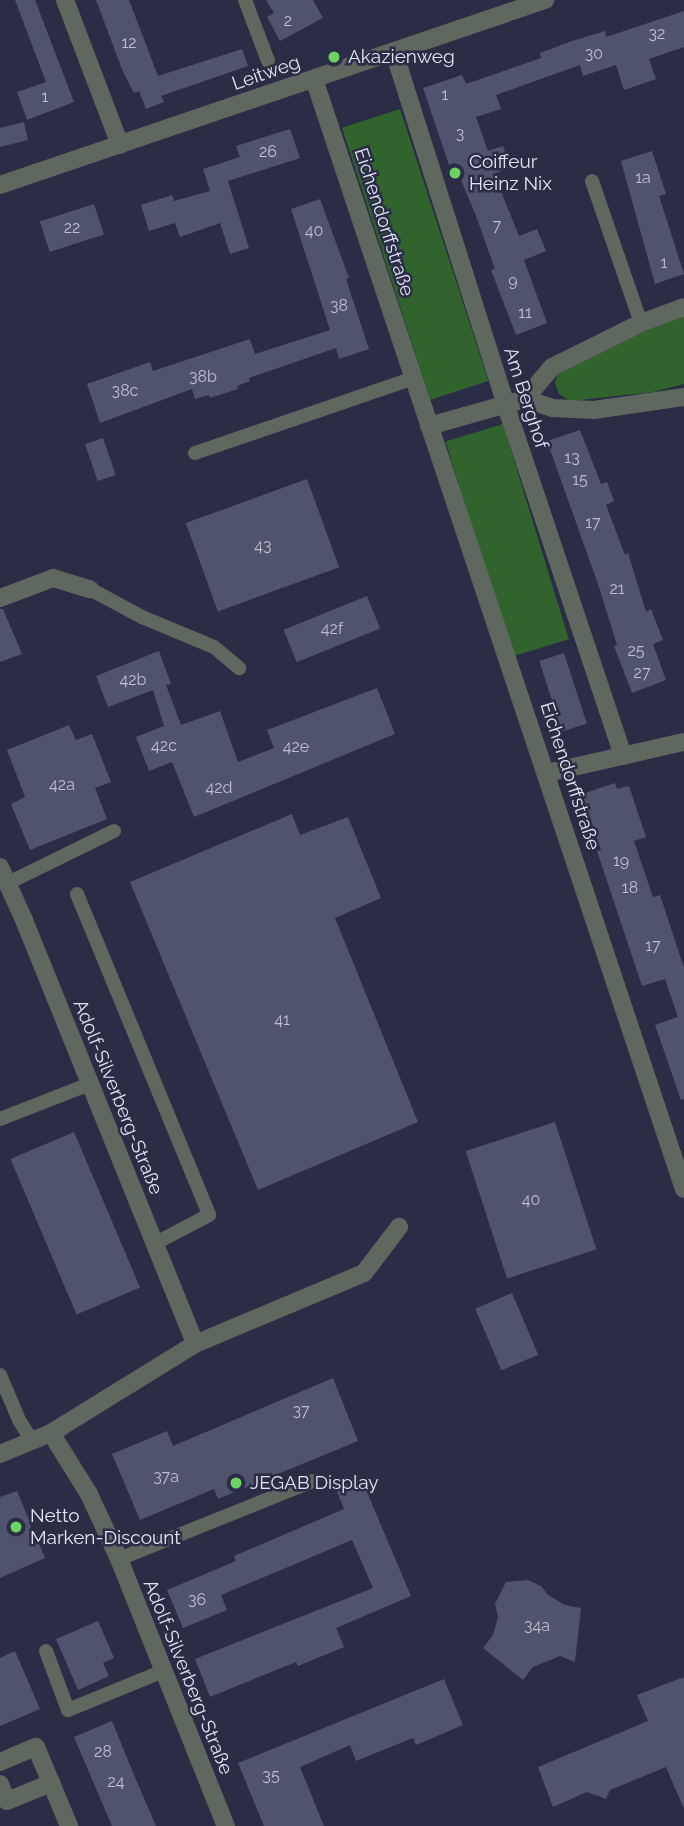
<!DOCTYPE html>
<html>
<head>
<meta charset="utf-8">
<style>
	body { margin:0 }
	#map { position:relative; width:684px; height:1826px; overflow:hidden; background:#2a2d45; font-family:Raleway,sans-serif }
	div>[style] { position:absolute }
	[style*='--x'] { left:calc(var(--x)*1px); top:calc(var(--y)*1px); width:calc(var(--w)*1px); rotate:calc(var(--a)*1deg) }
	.green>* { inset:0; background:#31642c; transform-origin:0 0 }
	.building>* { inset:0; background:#50536d; transform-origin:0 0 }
	.lane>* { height:14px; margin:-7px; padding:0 7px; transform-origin:7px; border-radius:7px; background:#5f685e }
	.street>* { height:18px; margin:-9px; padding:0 9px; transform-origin:9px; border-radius:9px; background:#5f685e }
	.dots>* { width:19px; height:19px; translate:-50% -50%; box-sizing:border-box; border:4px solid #2a2d45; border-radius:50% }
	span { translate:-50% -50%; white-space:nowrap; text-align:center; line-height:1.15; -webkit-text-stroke:5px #2a2d45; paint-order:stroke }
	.number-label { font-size:16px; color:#bcbfd2 }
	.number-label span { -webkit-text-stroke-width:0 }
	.poi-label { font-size:19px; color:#e0e3f3 }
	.left { translate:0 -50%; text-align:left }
	.street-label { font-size:19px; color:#e0e3f3 }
</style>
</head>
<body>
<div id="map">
	<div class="green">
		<i style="left:400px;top:109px;width:286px;height:61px;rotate:72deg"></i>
		<i style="clip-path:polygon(684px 316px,684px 384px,653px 392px,570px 401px,559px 394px,555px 383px,558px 374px,614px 344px)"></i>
		<i style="left:503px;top:424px;width:225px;height:60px;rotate:73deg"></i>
	</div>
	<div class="building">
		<i style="clip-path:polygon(15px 0,35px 0,74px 102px,27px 120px,17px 92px,46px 82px)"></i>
		<i style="clip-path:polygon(96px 0,129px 0,158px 76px,242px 49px,248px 66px,161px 96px,164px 102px,146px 109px,139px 91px,134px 93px,123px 72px)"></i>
		<i style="clip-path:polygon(266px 0,313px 0,323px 18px,280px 41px,267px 17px,274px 13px)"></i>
		<i style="clip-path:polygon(684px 11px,684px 47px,649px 59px,656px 79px,624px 90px,616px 65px,583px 76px,580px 65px,496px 95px,501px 109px,476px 117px,488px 151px,503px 146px,510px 167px,494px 174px,519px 236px,537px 229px,546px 251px,524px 260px,547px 323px,516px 335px,491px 270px,495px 269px,476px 216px,454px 163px,449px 165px,423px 88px,462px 75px,466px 84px,541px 58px,540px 53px,572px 41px,605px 31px,606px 37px)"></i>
		<i style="clip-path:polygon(24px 122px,28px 140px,0 147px,0 128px)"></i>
		<i style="clip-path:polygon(290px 129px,300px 158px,228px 181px,249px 248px,230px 254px,220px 223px,180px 237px,175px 223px,149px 231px,141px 205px,172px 195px,174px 201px,210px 191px,203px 169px,240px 157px,236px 146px)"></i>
		<i style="clip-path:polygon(652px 151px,666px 194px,659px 196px,684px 274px,655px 284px,621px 161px)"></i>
		<i style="clip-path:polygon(320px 199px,349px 278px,346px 279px,369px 349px,339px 359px,336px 348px,249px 378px,250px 381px,237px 386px,238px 389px,210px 398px,209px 395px,195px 399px,192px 389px,100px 423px,87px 384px,150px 362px,153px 371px,250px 339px,255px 354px,330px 330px,291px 209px)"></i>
		<i style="left:94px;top:204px;width:32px;height:57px;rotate:72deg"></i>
		<i style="clip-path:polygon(580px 430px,601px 484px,607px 482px,614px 501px,606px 505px,625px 555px,628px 553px,646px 612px,651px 609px,663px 640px,653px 644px,666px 680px,632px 693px,614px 646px,617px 645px,599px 587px,547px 441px)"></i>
		<i style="left:103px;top:438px;width:39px;height:19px;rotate:71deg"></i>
		<i style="left:307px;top:479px;width:94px;height:129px;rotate:70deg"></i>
		<i style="left:367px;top:596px;width:35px;height:90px;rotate:68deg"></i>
		<i style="clip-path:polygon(0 609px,3px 609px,22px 654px,0 662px)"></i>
		<i style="clip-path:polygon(159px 651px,171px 684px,166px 685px,181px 725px,220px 711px,238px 762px,274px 748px,267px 730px,377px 688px,395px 734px,194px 817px,172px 762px,149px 771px,136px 737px,164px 726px,153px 690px,108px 707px,96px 676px)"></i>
		<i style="left:564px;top:653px;width:74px;height:26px;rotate:72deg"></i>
		<i style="clip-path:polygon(69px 725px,76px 740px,92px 734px,111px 782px,95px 788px,107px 819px,30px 850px,11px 804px,25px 797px,7px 750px)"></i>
		<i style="clip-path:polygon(615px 783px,617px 789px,629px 786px,646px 837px,634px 841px,653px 897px,660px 895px,684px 968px,684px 1099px,681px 1100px,655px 1025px,678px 1017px,665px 979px,642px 986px,597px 851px,601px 850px,582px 794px)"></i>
		<i style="clip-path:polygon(292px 814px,300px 835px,348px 817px,381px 898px,335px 918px,418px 1122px,258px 1190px,130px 882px)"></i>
		<i style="left:555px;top:1122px;width:134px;height:94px;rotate:72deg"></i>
		<i style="left:74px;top:1132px;width:169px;height:69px;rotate:67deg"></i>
		<i style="left:512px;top:1293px;width:67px;height:40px;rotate:67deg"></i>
		<i style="clip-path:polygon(333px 1378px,358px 1441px,218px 1499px,214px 1489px,140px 1520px,112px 1454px,167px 1431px,173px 1446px)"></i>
		<i style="clip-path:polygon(361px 1478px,411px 1596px,336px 1628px,344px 1647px,298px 1666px,296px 1662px,210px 1697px,195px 1659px,373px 1588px,352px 1540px,221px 1595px,227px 1610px,183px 1628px,167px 1590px,236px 1561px,234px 1556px,344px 1509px,336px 1489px)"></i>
		<i style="clip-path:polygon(17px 1491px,45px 1558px,0 1578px,0 1497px)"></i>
		<i style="clip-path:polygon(528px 1580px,541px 1586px,548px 1595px,565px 1605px,581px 1608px,575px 1662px,560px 1656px,533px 1667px,523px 1680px,483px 1648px,493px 1635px,498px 1617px,495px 1604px,506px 1582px)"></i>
		<i style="clip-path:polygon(98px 1621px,114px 1658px,103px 1663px,109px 1676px,78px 1690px,56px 1639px)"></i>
		<i style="clip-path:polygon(15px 1651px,40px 1709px,0 1726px,0 1658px)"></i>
		<i style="clip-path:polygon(684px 1677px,684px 1809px,666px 1767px,610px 1790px,606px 1799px,587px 1792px,553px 1807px,538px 1767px,648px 1721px,637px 1695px)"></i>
		<i style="clip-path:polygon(444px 1679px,463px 1725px,416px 1745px,413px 1738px,356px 1761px,350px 1745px,300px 1767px,324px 1826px,264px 1826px,238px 1763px)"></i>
		<i style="clip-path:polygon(112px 1721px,137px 1782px,156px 1826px,112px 1826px,74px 1737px)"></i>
	</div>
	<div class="lane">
		<i style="--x:245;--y:0;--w:65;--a:69.3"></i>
		<i style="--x:592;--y:181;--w:150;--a:71"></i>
		<i style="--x:195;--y:453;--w:231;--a:-18.9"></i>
		<i style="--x:90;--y:589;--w:59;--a:28.3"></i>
		<i style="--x:142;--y:617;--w:78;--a:22.6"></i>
		<i style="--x:214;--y:647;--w:33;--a:40"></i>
		<i style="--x:8;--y:883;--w:118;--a:-26.1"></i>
		<i style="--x:77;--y:894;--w:347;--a:67.6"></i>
		<i style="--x:209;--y:1215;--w:62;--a:152.2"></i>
		<i style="--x:0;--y:1119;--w:97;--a:-21.3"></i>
		<i style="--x:0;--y:1375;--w:49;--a:67.1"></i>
		<i style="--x:19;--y:1420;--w:25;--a:58"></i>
		<i style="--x:119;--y:1559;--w:209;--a:-21.9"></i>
		<i style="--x:46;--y:1651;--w:63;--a:69.6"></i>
		<i style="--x:68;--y:1710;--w:103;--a:-22.3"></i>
	</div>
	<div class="street">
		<i style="--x:65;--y:0;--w:155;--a:69.2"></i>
		<i style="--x:394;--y:52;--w:371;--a:72.4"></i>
		<i style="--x:506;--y:406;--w:369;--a:71.5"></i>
		<i style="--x:314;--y:79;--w:1170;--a:71.57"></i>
		<i style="--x:0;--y:185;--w:576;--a:-18.75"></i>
		<i style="--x:525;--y:399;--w:28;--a:18"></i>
		<i style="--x:552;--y:408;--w:42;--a:2.7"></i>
		<i style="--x:594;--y:410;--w:91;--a:-8.2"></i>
		<i style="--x:429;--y:426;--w:100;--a:-15.7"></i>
		<i style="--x:525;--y:399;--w:42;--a:-49.8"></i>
		<i style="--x:552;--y:367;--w:99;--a:-26.3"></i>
		<i style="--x:641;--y:323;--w:46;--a:-20.4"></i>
		<i style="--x:0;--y:598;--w:57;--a:-20.7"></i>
		<i style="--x:53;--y:578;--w:39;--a:17"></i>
		<i style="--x:547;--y:773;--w:140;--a:-12.8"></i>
		<i style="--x:0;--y:867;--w:58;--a:65.6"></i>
		<i style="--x:24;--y:920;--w:457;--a:68"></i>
		<i style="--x:51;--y:1433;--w:72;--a:58.1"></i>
		<i style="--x:89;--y:1494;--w:72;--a:65.2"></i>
		<i style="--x:119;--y:1559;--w:288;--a:68.2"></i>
		<i style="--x:0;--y:1454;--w:55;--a:-22.4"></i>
		<i style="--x:51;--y:1433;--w:169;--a:-31.7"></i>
		<i style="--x:195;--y:1344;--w:183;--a:-22.8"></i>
		<i style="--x:364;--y:1273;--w:58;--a:-52.7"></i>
		<i style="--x:0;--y:1762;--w:39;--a:-23"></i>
		<i style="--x:36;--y:1747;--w:86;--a:67.3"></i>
		<i style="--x:0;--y:1784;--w:18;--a:68"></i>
		<i style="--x:7;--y:1801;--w:48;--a:-22.2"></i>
	</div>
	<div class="dots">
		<i style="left:334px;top:57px;background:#6cd362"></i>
		<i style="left:455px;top:173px;background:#6cd362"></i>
		<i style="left:236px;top:1483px;background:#6cd362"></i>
		<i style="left:16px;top:1527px;background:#6cd362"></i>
	</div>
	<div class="number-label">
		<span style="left:288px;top:21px">2</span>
		<span style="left:657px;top:34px">32</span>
		<span style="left:129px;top:43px">12</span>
		<span style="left:594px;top:54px">30</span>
		<span style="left:445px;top:95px">1</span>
		<span style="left:45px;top:97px">1</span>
		<span style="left:460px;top:134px">3</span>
		<span style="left:268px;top:152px">26</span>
		<span style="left:643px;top:178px">1a</span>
		<span style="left:497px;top:226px">7</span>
		<span style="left:72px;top:228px">22</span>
		<span style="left:314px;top:231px">40</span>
		<span style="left:664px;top:263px">1</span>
		<span style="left:513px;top:281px">9</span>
		<span style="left:339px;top:306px">38</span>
		<span style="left:525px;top:313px">11</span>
		<span style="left:203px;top:377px">38b</span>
		<span style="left:125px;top:391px">38c</span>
		<span style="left:572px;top:458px">13</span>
		<span style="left:580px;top:480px">15</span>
		<span style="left:593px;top:523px">17</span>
		<span style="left:263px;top:546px">43</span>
		<span style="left:617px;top:589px">21</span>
		<span style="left:332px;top:629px">42f</span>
		<span style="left:636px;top:651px">25</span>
		<span style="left:642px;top:673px">27</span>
		<span style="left:133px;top:680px">42b</span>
		<span style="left:164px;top:746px">42c</span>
		<span style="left:296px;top:747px">42e</span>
		<span style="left:62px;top:785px">42a</span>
		<span style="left:219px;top:788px">42d</span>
		<span style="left:621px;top:861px">19</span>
		<span style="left:630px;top:888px">18</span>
		<span style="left:653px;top:946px">17</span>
		<span style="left:282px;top:1020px">41</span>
		<span style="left:531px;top:1200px">40</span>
		<span style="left:301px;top:1411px">37</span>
		<span style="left:166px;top:1477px">37a</span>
		<span style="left:197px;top:1600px">36</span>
		<span style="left:537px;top:1626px">34a</span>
		<span style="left:103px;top:1752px">28</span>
		<span style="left:271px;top:1776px">35</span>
		<span style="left:116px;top:1782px">24</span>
	</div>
	<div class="poi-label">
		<span class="left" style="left:348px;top:57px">Akazienweg</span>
		<span class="left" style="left:469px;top:173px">Coiffeur<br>Heinz Nix</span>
		<span class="left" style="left:250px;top:1483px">JEGAB Display</span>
		<span class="left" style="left:30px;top:1527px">Netto<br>Marken-Discount</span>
	</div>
	<div class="street-label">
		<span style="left:266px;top:73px;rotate:-19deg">Leitweg</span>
		<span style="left:384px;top:222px;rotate:72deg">Eichendorffstraße</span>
		<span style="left:526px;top:398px;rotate:72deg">Am Berghof</span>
		<span style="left:570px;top:776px;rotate:72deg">Eichendorffstraße</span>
		<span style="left:118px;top:1097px;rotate:68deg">Adolf-Silverberg-Straße</span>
		<span style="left:188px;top:1677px;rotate:68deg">Adolf-Silverberg-Straße</span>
	</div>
</div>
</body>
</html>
